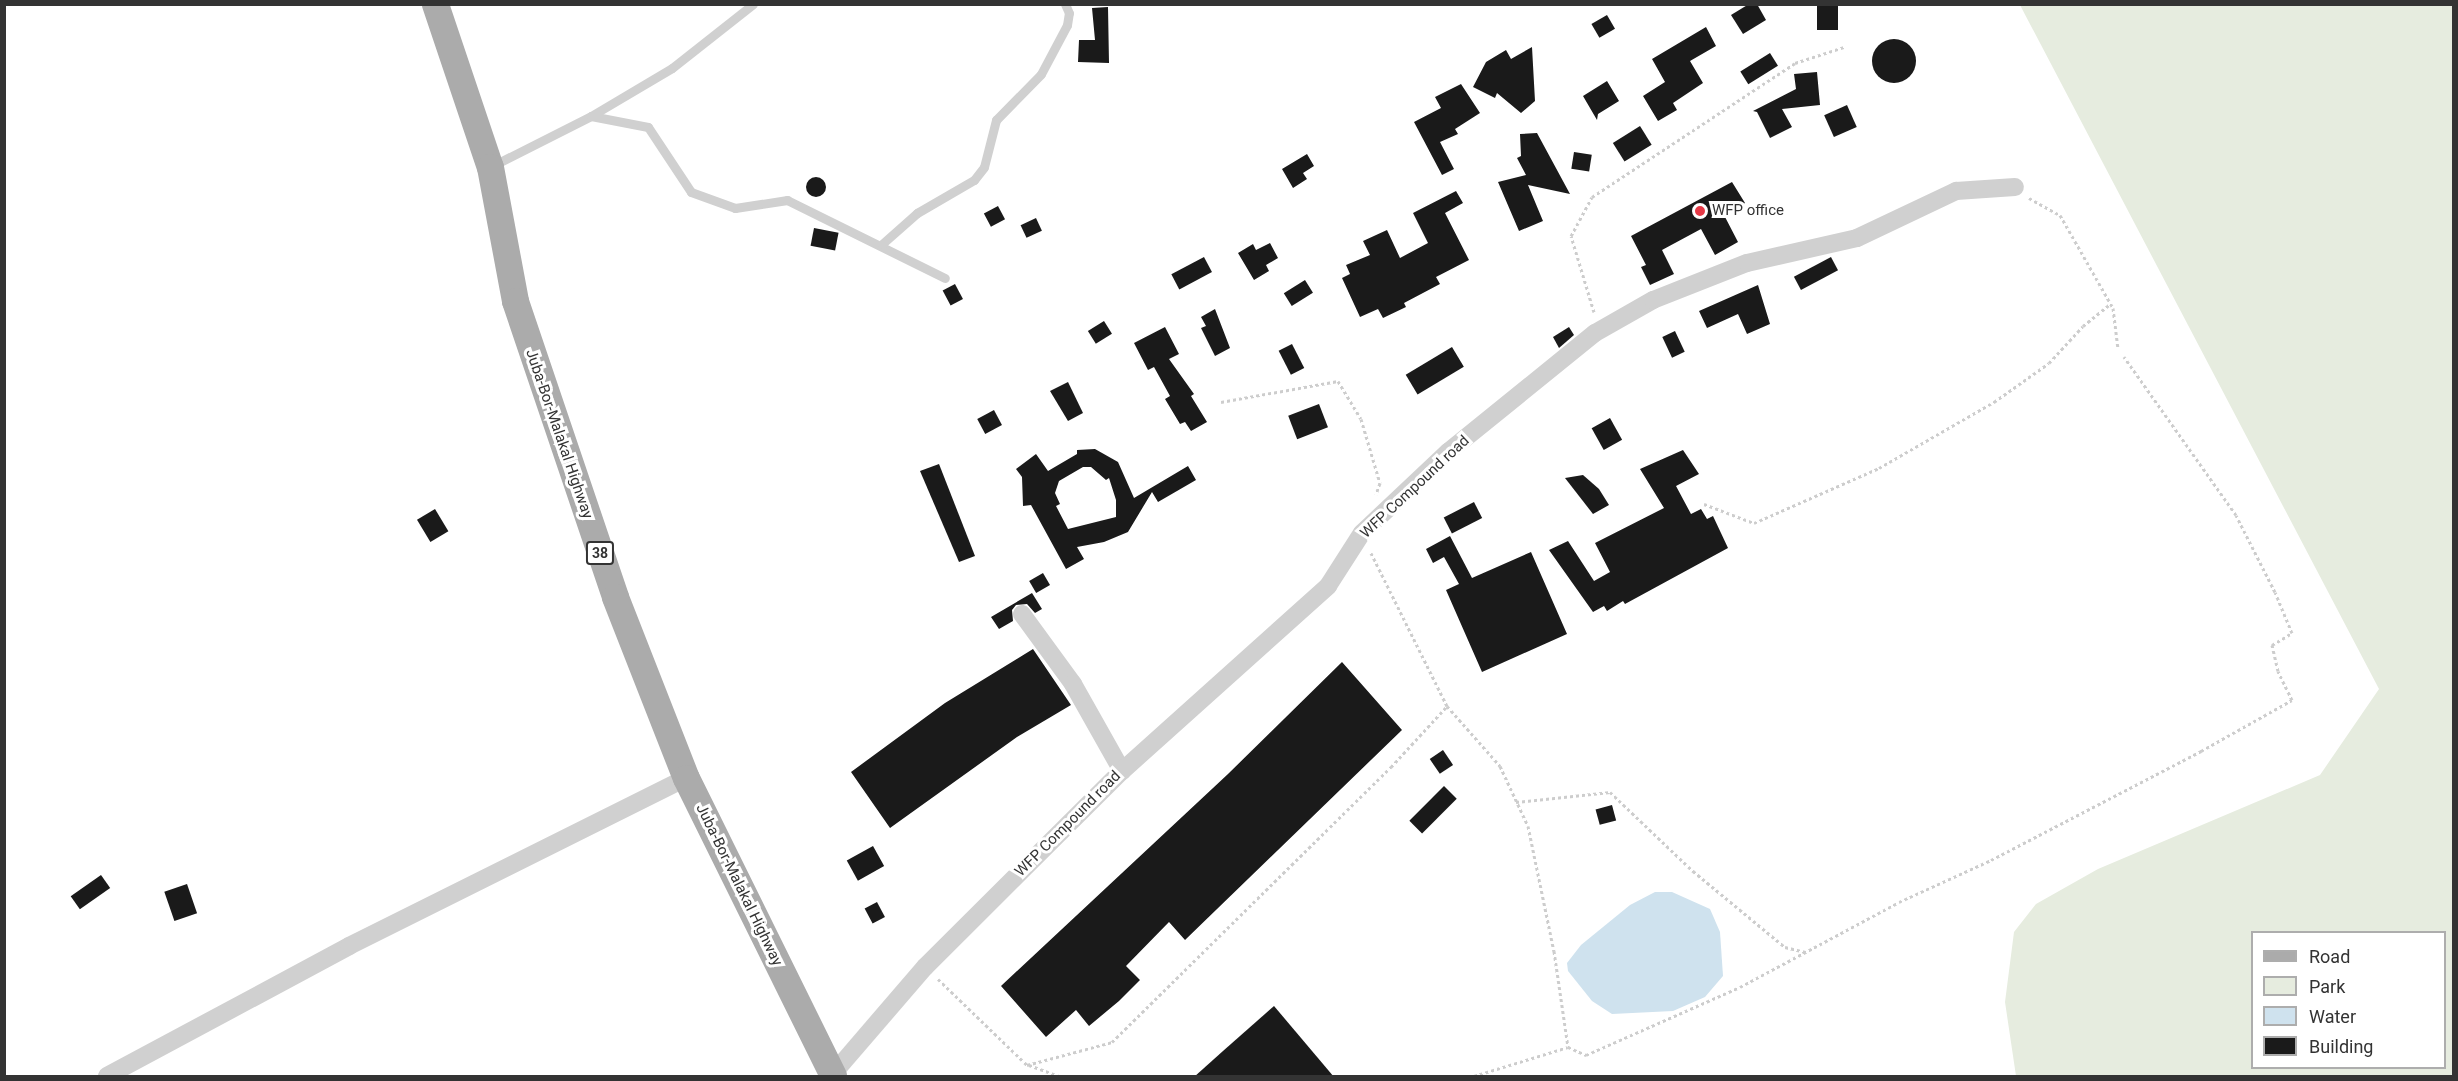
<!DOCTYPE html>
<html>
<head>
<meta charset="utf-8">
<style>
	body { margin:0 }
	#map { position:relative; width:2458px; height:1081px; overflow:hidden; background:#fff; font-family:Roboto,sans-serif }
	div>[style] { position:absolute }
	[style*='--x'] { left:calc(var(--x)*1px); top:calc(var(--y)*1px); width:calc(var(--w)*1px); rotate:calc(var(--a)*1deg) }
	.green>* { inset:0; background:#e6ecdf }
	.water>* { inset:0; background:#cfe2ee }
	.building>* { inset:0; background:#1a1a1a; transform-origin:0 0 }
	.round { border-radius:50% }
	.path>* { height:3px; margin-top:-1.5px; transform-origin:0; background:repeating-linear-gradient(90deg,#cdcdcd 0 3px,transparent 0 6px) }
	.lane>* { height:9px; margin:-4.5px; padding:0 4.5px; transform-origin:4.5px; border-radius:4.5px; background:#d0d0d0 }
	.street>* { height:18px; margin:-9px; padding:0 9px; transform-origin:9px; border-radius:9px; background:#d0d0d0 }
	.primary>* { height:27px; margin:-13.5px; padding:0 13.5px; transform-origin:13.5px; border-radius:13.5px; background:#ababab }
	.dots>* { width:16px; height:16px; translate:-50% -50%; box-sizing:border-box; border:3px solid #fff; border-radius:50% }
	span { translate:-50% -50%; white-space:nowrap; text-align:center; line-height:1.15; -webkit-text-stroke:6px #fff; paint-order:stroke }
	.shield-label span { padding:2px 4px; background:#fff; border:2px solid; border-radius:4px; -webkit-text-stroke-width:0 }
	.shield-label { font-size:14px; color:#333; font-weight:700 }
	.poi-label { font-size:15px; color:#333 }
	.left { translate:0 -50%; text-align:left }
	.street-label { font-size:15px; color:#333 }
	.frame { position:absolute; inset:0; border:6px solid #333; pointer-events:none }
	.legend { position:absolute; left:2251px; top:931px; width:195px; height:138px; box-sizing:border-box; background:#fff; border:2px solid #adadad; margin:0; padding:8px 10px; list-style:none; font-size:18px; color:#333 }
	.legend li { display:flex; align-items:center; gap:12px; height:30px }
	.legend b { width:30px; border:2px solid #adadad }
</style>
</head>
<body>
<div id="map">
	<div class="green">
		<i style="clip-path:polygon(evenodd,2020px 5px,2453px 5px,2453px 1076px,2016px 1076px,2005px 1002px,2014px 932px,2036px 904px,2098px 869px,2320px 775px,2379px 689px,2020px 5px,2252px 932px,2444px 932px,2444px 1068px,2252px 1068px,2252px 932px)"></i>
	</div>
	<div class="water">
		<i style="clip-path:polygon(1655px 892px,1672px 892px,1710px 909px,1720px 932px,1723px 976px,1705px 997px,1673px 1011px,1612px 1014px,1592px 1001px,1568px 971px,1567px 963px,1581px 945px,1630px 905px)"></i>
	</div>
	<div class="building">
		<i style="clip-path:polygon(1749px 4px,1757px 4px,1766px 20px,1743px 34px,1731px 15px)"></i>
		<i style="left:1817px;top:4px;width:21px;height:26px"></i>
		<i style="clip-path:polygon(1108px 7px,1109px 63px,1078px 62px,1079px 40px,1095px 40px,1092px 8px)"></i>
		<i style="left:1607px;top:15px;width:16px;height:18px;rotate:60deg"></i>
		<i style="clip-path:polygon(1706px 27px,1716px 46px,1690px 61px,1703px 83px,1673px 103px,1677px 110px,1658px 121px,1643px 96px,1665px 82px,1652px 59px)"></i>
		<i class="round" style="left:1872px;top:39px;width:44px;height:44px"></i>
		<i style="clip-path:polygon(1532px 47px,1535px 101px,1521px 113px,1497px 93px,1495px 98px,1473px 87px,1486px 62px,1506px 50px,1511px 59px)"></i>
		<i style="left:1770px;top:53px;width:15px;height:35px;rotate:58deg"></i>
		<i style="clip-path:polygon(1817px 72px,1820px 105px,1782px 109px,1792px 127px,1770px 138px,1757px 112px,1753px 111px,1796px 89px,1794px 74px)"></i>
		<i style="clip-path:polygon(1607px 81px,1619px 101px,1598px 114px,1597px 120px,1583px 96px)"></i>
		<i style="clip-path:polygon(1461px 84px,1480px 113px,1455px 129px,1458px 134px,1440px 142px,1454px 169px,1442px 175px,1414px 122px,1441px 108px,1435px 97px)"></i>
		<i style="left:1847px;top:105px;width:24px;height:25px;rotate:66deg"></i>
		<i style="left:1640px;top:126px;width:22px;height:32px;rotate:58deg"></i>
		<i style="clip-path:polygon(1537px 133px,1570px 194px,1528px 185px,1543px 221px,1519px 231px,1498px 182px,1526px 175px,1517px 158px,1521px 156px,1520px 134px)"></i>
		<i style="left:1574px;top:152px;width:18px;height:17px;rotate:9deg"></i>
		<i style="clip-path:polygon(1307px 154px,1314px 166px,1303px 173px,1307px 179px,1293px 188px,1282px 169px)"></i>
		<i class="round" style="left:806px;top:177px;width:20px;height:20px"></i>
		<i style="clip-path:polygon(1732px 182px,1745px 203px,1724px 215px,1738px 242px,1715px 255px,1701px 229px,1662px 250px,1674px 274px,1650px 285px,1641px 267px,1646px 265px,1631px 236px)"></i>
		<i style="clip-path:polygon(1456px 191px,1463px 203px,1445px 213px,1469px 260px,1436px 277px,1440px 284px,1404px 303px,1406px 307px,1383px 318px,1378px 309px,1360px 317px,1342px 278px,1350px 274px,1346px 265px,1370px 255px,1363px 241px,1387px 230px,1400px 258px,1428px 243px,1413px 213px)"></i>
		<i style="left:998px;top:206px;width:15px;height:16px;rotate:62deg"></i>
		<i style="left:1036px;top:218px;width:14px;height:17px;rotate:65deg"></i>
		<i style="left:814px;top:228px;width:25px;height:18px;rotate:11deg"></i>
		<i style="clip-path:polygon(1270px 243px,1278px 258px,1266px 265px,1269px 271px,1254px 280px,1238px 253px,1253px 244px,1256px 250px)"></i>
		<i style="left:1204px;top:257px;width:17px;height:37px;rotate:62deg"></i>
		<i style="left:1831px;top:257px;width:15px;height:42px;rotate:62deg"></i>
		<i style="left:1305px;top:280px;width:15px;height:25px;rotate:58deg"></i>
		<i style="left:955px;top:284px;width:17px;height:14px;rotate:62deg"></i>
		<i style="clip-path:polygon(1758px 285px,1770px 324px,1747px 334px,1738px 314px,1707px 328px,1699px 311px)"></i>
		<i style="clip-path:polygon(1215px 309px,1230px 348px,1215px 356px,1201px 328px,1206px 326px,1201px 317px)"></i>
		<i style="left:1104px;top:321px;width:15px;height:19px;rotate:58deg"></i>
		<i style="clip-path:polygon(1165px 327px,1179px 354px,1169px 359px,1194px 394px,1191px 396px,1207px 422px,1191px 431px,1185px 422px,1180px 424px,1165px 399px,1170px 396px,1154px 367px,1148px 370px,1134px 343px)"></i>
		<i style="clip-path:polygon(1569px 327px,1574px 335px,1559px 348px,1553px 337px)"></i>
		<i style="left:1675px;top:331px;width:23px;height:14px;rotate:65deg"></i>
		<i style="left:1292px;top:344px;width:27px;height:15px;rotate:63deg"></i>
		<i style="left:1452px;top:347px;width:23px;height:54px;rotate:59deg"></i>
		<i style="clip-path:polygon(1068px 382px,1083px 413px,1068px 421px,1050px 391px)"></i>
		<i style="left:1319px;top:404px;width:25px;height:33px;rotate:69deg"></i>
		<i style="left:994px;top:410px;width:17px;height:19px;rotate:62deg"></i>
		<i style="left:1610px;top:418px;width:25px;height:21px;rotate:61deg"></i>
		<i style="clip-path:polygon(evenodd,1095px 449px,1118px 462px,1134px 498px,1188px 466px,1196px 480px,1158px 502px,1152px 492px,1128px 532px,1104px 542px,1077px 547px,1084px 559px,1066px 569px,1031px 505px,1023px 506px,1022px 477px,1016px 469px,1036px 454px,1048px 471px,1077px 454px,1077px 450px,1095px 449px,1083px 467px,1091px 467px,1106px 480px,1109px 478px,1116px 500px,1116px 517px,1068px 529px,1056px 506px,1060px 504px,1055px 493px,1059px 481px,1083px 467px)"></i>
		<i style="clip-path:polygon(1683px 450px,1699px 474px,1676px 486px,1691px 514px,1701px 509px,1707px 519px,1713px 516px,1728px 548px,1625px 604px,1623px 601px,1607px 611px,1604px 606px,1593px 612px,1549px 550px,1568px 541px,1594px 581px,1610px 572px,1595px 543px,1664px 508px,1640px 469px)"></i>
		<i style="clip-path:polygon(939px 464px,975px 556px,959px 562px,920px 471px)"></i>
		<i style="clip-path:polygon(1583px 475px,1599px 489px,1609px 505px,1593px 514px,1565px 478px)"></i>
		<i style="left:1474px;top:502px;width:18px;height:34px;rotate:63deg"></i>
		<i style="left:435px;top:509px;width:26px;height:21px;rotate:59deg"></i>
		<i style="clip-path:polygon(1450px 536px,1472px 578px,1531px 552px,1567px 634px,1482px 672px,1446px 590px,1459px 584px,1444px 557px,1433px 563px,1426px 549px)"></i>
		<i style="left:1043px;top:573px;width:14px;height:16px;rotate:60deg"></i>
		<i style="clip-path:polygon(1032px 593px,1042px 609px,1035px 613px,1027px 604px,1016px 605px,1012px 610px,1013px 621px,999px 629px,991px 617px)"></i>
		<i style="clip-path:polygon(1033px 649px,1071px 705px,1017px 737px,890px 828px,851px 772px,945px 703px)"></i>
		<i style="clip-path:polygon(1342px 662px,1402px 730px,1185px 940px,1169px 922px,1126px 966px,1140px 980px,1119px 1001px,1089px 1026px,1076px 1010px,1046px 1037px,1001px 986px,1228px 774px)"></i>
		<i style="left:1443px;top:750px;width:18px;height:16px;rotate:56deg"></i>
		<i style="left:1444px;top:786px;width:18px;height:49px;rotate:45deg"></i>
		<i style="left:1612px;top:805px;width:16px;height:17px;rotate:75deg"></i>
		<i style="left:873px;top:846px;width:23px;height:30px;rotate:61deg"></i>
		<i style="left:101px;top:875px;width:16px;height:37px;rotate:55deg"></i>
		<i style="left:187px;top:884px;width:31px;height:24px;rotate:71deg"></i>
		<i style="left:877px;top:902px;width:17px;height:14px;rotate:62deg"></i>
		<i style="clip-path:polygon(1274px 1006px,1334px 1077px,1194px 1077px,1223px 1051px)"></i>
	</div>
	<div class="path">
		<i style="--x:2029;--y:198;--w:35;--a:29"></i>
		<i style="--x:2060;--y:215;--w:107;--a:60.3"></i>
		<i style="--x:2113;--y:308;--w:39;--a:83"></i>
		<i style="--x:1594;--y:312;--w:79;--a:-106.8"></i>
		<i style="--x:1571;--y:236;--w:44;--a:-61.7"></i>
		<i style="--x:1592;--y:197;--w:243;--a:-33.4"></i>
		<i style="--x:1795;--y:63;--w:52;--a:-18.1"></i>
		<i style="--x:1221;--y:402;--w:119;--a:-10.2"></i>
		<i style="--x:1338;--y:381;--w:44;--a:58.8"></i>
		<i style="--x:1361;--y:419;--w:67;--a:73.5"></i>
		<i style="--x:1380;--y:483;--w:12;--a:110"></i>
		<i style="--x:1704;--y:504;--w:53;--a:20.8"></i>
		<i style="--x:1754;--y:523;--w:137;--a:-23.7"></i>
		<i style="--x:1879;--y:468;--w:133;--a:-29.9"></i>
		<i style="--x:1994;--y:402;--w:67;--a:-35.3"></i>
		<i style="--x:2049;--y:363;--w:50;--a:-47.4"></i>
		<i style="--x:2083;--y:326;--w:35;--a:-39"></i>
		<i style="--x:1447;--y:706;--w:80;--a:48.5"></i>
		<i style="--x:1500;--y:766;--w:66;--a:65"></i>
		<i style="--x:1528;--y:826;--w:128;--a:78.3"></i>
		<i style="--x:1554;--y:951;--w:97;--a:81.7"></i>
		<i style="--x:1516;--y:802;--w:95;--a:-6.1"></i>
		<i style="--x:1610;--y:792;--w:115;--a:43.6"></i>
		<i style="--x:1693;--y:871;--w:119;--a:39.6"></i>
		<i style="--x:1785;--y:947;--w:21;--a:14"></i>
		<i style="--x:938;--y:979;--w:124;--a:44"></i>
		<i style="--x:1027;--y:1065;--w:88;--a:-15.1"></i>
		<i style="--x:1112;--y:1042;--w:392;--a:-44.6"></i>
		<i style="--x:1391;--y:767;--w:83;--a:-47.4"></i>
		<i style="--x:1447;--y:706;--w:171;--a:-116.4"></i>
		<i style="--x:1029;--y:1065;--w:33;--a:20"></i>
		<i style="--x:1474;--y:1076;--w:98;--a:-17.1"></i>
		<i style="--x:1568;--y:1047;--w:20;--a:24"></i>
		<i style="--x:1586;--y:1055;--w:168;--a:-23.8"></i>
		<i style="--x:1740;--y:987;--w:180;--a:-28.1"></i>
		<i style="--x:1899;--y:902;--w:101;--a:-24.5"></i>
		<i style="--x:1991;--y:860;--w:237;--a:-27.4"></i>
		<i style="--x:2201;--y:751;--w:104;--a:-29.3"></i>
		<i style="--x:2292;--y:700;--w:32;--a:-116"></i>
		<i style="--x:2278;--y:671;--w:27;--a:-103"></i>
		<i style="--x:2272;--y:645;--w:23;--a:-31"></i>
		<i style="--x:2292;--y:633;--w:44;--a:-112.5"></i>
		<i style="--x:2275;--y:592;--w:86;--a:-116.9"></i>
		<i style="--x:2236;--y:515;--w:194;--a:-125.3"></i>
	</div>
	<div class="lane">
		<i style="--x:591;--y:116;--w:58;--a:10.9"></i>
		<i style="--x:648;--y:127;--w:78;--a:56.5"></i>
		<i style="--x:691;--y:192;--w:47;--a:20"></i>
		<i style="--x:735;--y:208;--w:53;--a:-8.7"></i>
		<i style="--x:787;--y:200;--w:176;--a:26.3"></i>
		<i style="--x:492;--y:166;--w:111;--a:-26.8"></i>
		<i style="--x:591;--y:116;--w:94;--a:-30.7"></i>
		<i style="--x:672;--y:68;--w:103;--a:-38.3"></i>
		<i style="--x:882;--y:244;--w:47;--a:-41.5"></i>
		<i style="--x:917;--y:213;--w:66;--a:-30.1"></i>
		<i style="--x:974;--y:180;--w:16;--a:-52"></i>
		<i style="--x:984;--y:167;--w:49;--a:-75.7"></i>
		<i style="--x:996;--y:120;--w:64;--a:-45.6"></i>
		<i style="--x:1041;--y:74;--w:55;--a:-62"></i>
		<i style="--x:1067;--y:25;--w:12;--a:-81"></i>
		<i style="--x:1069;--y:13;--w:10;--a:-114"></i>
	</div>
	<div class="street">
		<i style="--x:1022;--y:614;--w:87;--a:53.9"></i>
		<i style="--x:1073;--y:684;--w:100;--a:60.6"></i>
		<i style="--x:832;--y:1075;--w:143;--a:-49.3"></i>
		<i style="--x:925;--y:967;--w:278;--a:-44.9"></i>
		<i style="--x:1122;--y:771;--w:277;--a:-41.9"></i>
		<i style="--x:1328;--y:586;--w:63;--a:-57.3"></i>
		<i style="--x:1362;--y:533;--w:118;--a:-43.3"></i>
		<i style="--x:1448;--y:452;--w:189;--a:-39"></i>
		<i style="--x:1595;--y:333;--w:67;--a:-29.6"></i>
		<i style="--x:1653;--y:300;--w:101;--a:-21.5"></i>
		<i style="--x:1747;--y:263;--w:113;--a:-12.8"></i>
		<i style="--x:1857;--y:238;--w:110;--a:-25.4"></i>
		<i style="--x:1956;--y:191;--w:59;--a:-3.9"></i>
		<i style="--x:107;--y:1076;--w:275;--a:-28.2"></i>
		<i style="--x:349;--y:946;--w:377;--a:-26.5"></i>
	</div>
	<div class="primary">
		<i style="--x:435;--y:4;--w:172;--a:71.4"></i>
		<i style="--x:490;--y:167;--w:136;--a:79.4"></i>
		<i style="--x:515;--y:301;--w:312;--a:71.3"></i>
		<i style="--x:615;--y:597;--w:194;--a:68.6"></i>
		<i style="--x:686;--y:778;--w:332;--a:63.7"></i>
	</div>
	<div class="dots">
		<i style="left:1700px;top:211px;background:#e63946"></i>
	</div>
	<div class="shield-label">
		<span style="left:600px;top:553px">38</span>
	</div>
	<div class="poi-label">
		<span class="left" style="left:1712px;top:211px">WFP office</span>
	</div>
	<div class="street-label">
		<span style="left:559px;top:434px;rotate:71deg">Juba-Bor-Malakal Highway</span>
		<span style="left:1415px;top:487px;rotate:-43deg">WFP Compound road</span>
		<span style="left:1068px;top:824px;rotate:-45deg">WFP Compound road</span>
		<span style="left:739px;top:885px;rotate:64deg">Juba-Bor-Malakal Highway</span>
	</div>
	<div class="frame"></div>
	<ul class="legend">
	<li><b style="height:8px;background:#ababab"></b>Road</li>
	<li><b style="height:16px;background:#e6ecdf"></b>Park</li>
	<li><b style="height:16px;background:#cfe2ee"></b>Water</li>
	<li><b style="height:16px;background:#1a1a1a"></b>Building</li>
	</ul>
</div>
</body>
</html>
